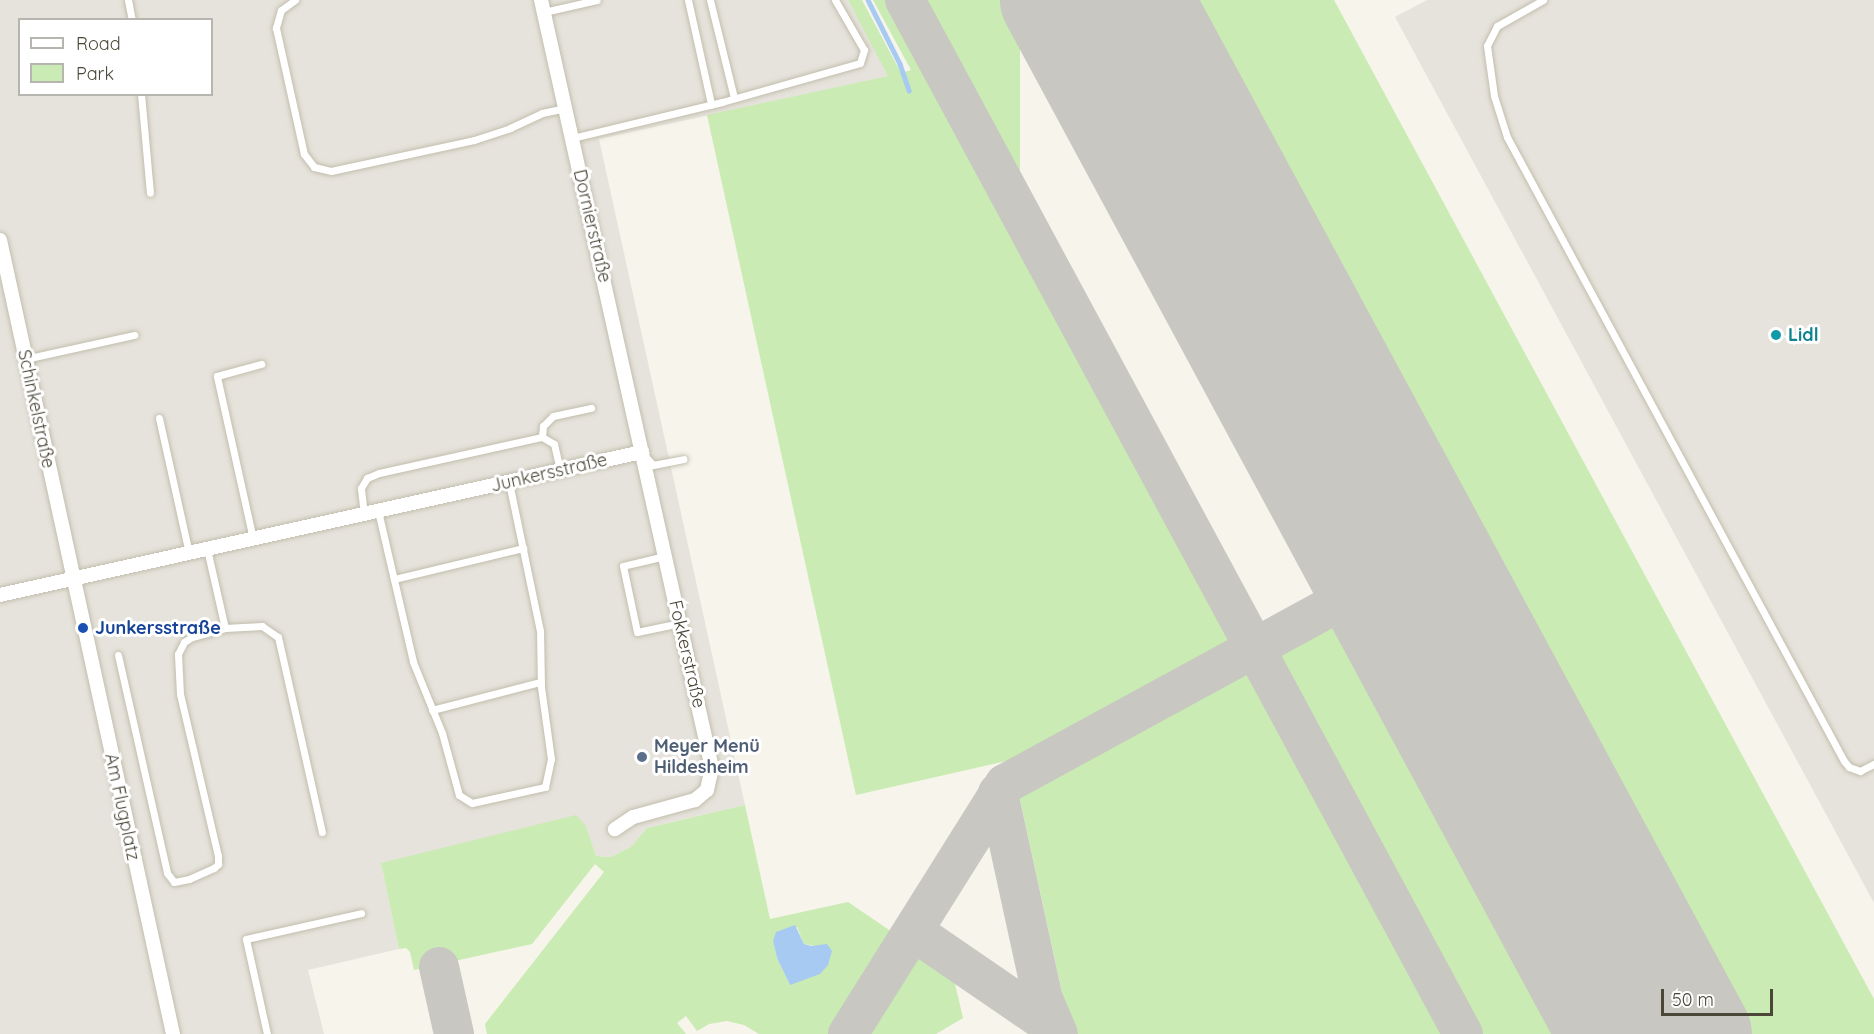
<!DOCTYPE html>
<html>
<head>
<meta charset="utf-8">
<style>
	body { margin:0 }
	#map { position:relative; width:1874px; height:1034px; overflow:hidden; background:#f6f4eb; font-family:Quicksand,sans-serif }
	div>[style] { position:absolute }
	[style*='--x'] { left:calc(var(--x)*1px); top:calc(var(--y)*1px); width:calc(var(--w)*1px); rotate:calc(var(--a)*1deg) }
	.industrial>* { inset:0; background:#e6e3dc }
	.green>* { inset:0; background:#caebb3; transform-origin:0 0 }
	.water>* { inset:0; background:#a7caf3 }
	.stream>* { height:4.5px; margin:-2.25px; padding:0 2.25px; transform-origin:2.25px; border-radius:2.25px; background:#a7caf3 }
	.taxiway>* { height:40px; margin:-20px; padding:0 20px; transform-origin:20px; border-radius:20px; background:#c8c7c2 }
	.runway>* { height:100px; margin:-50px; padding:0 50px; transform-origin:50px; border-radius:50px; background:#c8c7c2 }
	.roads { filter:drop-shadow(0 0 2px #c2bead) drop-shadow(0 0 2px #c2bead) }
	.lane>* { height:7px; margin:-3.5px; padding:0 3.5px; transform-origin:3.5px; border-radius:3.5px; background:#fff }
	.street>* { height:14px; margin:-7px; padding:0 7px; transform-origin:7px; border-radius:7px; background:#fff }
	.dots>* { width:16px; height:16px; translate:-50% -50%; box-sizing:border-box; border:3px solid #fff; border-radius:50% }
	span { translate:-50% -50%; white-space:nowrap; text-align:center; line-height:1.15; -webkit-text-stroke:6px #fff; paint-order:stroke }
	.street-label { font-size:18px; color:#4b4638 }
	.culture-label { font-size:18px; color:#0d838f; font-weight:700 }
	.left { translate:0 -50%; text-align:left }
	.transit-label { font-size:18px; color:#164399; font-weight:700 }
	.service-label { font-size:18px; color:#4e5e75; font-weight:700 }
	.legend { position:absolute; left:18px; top:18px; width:195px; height:78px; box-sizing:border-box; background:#fff; border:2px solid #b7b5af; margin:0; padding:8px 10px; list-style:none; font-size:18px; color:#4b4638 }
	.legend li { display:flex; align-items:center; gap:12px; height:30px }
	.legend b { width:30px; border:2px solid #b7b5af }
	.scale { position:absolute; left:1661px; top:989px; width:112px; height:27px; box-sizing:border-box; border:3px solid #4b4638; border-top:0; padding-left:8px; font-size:18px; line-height:21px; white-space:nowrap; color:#4b4638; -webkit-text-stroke:4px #fff; paint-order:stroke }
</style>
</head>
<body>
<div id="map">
	<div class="industrial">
		<i style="clip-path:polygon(evenodd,0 0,848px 0,889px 76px,599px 139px,745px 805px,647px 828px,632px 846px,611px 857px,596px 856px,586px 826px,381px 863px,399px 949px,308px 970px,324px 1034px,0 1034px,0 0,20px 20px,212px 20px,212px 94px,20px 94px,20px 20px)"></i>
		<i style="clip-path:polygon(1427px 0,1874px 0,1874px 903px,1395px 17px)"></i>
	</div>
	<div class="green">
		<i style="clip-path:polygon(848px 0,862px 0,901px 73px,911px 70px,873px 0,892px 0,1233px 629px,1229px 642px,1011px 760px,856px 795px,707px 115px,888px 76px)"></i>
		<i style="left:918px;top:0;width:102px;height:713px"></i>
		<i style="clip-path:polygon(1080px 0,1334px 0,1874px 999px,1874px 1034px,1639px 1034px)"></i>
		<i style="left:1352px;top:614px;width:477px;height:90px;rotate:62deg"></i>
		<i style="clip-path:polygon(1246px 672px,1256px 675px,1451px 1034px,1072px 1034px,1065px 1025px,1069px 1024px,1019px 795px)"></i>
		<i style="clip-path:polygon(evenodd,745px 805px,770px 919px,848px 902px,898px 936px,836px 1034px,759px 1034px,744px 1025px,727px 1021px,709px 1024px,697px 1031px,686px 1016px,677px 1023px,686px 1034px,487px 1034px,485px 1024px,604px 872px,595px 864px,532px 944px,414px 970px,410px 952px,406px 948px,399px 949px,381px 863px,576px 815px,586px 826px,596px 856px,611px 857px,632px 846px,647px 828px,745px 805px,797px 927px,804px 944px,815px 946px,790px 985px,777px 958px,773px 941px,797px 927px)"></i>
		<i style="clip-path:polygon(919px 949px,952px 971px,963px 1018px,936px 1034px,859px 1034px,911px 952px)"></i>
	</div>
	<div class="water">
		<i style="clip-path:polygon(795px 925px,804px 944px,811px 946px,827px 944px,832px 951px,828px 965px,820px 974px,790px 985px,777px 958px,773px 941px,776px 932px)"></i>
	</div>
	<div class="stream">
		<i style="--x:868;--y:0;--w:72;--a:63.4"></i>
		<i style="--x:900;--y:64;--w:28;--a:71"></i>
	</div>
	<div class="taxiway">
		<i style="--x:905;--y:0;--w:1175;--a:61.65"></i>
		<i style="--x:998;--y:793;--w:211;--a:77.7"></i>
		<i style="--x:1043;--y:999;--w:38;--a:67"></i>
		<i style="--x:913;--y:931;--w:170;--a:34.4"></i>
		<i style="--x:439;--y:967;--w:69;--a:77.4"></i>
		<i style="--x:848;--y:1034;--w:295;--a:-57.9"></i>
		<i style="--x:1005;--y:784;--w:494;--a:-28.6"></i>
	</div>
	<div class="runway">
		<i style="--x:1050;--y:0;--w:1175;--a:61.65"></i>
		<i style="--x:1143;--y:0;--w:1175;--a:61.6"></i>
	</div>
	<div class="roads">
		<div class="lane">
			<i style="--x:128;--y:0;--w:20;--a:79"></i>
			<i style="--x:295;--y:0;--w:17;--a:144"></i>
			<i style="--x:281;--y:10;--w:19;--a:106"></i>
			<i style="--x:276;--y:28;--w:129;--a:77.5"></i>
			<i style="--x:304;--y:154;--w:16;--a:52"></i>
			<i style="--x:314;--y:167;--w:17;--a:13"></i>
			<i style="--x:331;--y:171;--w:146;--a:-12.2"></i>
			<i style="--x:474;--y:140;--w:38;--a:-18"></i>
			<i style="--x:510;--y:128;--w:35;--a:-25"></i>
			<i style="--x:542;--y:113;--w:24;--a:-12"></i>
			<i style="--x:688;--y:0;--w:107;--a:77.5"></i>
			<i style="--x:710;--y:0;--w:101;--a:76.2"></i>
			<i style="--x:1543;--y:0;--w:53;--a:150.5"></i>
			<i style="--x:1497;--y:26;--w:22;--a:117"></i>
			<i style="--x:1487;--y:46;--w:50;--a:82"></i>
			<i style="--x:1494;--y:96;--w:43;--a:72.4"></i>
			<i style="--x:1507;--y:137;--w:709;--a:61.63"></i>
			<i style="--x:1844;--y:761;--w:8;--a:50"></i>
			<i style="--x:1849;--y:767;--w:12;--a:20"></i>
			<i style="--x:1860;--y:771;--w:16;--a:-27"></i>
			<i style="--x:544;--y:12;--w:54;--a:-12.8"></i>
			<i style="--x:141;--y:94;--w:99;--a:84.8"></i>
			<i style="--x:572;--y:138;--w:154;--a:-13.5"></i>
			<i style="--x:722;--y:102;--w:143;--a:-15.8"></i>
			<i style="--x:860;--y:63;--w:14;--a:-73"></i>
			<i style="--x:864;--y:50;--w:58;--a:-120.1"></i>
			<i style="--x:25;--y:359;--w:112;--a:-12.4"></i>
			<i style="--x:159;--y:418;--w:138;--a:77.5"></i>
			<i style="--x:542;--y:437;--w:11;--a:-85"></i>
			<i style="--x:543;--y:426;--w:14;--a:-45"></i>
			<i style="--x:553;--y:416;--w:39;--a:-12"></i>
			<i style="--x:645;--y:456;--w:12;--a:48"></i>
			<i style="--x:653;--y:465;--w:31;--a:-11"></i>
			<i style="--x:378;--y:511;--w:155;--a:76.9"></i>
			<i style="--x:413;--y:662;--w:77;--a:67.8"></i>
			<i style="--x:442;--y:733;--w:64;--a:74.7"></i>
			<i style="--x:459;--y:795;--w:15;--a:32"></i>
			<i style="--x:472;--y:803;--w:75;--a:-12.4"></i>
			<i style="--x:545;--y:787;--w:29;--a:-78"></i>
			<i style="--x:551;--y:759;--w:73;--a:-97.9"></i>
			<i style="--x:541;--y:687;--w:56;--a:-91"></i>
			<i style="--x:540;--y:631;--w:152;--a:-101.8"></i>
			<i style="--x:364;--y:514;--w:26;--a:-97"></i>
			<i style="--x:361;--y:488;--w:12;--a:-59"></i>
			<i style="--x:367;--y:478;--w:13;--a:-23"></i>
			<i style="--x:379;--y:473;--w:167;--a:-12.5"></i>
			<i style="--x:542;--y:437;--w:14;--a:30"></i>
			<i style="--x:554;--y:444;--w:28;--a:77"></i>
			<i style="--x:253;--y:539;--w:167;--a:-102.5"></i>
			<i style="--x:217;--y:376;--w:46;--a:-15.3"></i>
			<i style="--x:207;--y:549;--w:81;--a:77.2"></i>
			<i style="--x:225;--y:628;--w:37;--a:-3"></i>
			<i style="--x:262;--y:626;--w:19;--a:35"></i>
			<i style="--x:278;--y:637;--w:200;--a:77.3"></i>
			<i style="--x:665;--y:556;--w:43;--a:166.6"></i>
			<i style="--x:623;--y:566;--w:67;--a:78"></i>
			<i style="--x:637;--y:632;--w:44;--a:-11.8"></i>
			<i style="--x:394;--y:579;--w:133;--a:-13.5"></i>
			<i style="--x:118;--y:655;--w:223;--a:77.3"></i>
			<i style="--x:167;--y:873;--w:11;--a:52"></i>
			<i style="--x:174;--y:882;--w:15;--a:-11"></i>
			<i style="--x:189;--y:879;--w:27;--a:-24"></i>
			<i style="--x:214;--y:868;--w:6;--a:-45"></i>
			<i style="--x:218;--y:864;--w:8;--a:-90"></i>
			<i style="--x:218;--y:856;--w:166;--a:-103.2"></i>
			<i style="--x:180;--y:694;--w:40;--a:-92.9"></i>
			<i style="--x:178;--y:654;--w:13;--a:-63"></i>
			<i style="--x:184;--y:642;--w:9;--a:-32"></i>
			<i style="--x:192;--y:637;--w:34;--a:-15"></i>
			<i style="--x:432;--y:710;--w:112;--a:-14.5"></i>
			<i style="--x:267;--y:1034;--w:97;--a:-102.5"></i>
			<i style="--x:246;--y:939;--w:118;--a:-12.7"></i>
		</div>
		<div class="street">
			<i style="--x:541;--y:0;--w:787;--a:77.45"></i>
			<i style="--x:712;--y:768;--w:23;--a:103"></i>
			<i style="--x:707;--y:790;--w:16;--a:140"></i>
			<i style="--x:695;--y:800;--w:64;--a:164.7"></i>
			<i style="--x:633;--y:817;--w:22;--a:146"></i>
			<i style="--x:0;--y:240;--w:813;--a:77.71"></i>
			<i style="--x:0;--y:595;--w:658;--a:-12.56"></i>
		</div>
	</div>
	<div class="dots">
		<i style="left:1776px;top:335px;background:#0f9aa8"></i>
		<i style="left:83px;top:628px;background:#1a4fb4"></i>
		<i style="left:642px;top:757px;background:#5c6f8a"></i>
	</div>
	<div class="street-label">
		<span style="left:592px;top:226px;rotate:77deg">Dornierstraße</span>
		<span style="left:36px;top:409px;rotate:78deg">Schinkelstraße</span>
		<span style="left:549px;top:473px;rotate:-13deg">Junkersstraße</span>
		<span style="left:687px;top:654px;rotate:77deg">Fokkerstraße</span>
		<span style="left:122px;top:807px;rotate:78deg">Am Flugplatz</span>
	</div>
	<div class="culture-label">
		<span class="left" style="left:1788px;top:335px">Lidl</span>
	</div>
	<div class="transit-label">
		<span class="left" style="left:95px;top:628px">Junkersstraße</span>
	</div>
	<div class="service-label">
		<span class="left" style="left:654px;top:757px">Meyer Menü<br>Hildesheim</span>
	</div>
	<ul class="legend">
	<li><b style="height:8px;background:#fff"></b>Road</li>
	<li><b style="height:16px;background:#caebb3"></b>Park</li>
	</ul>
	<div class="scale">50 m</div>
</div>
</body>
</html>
